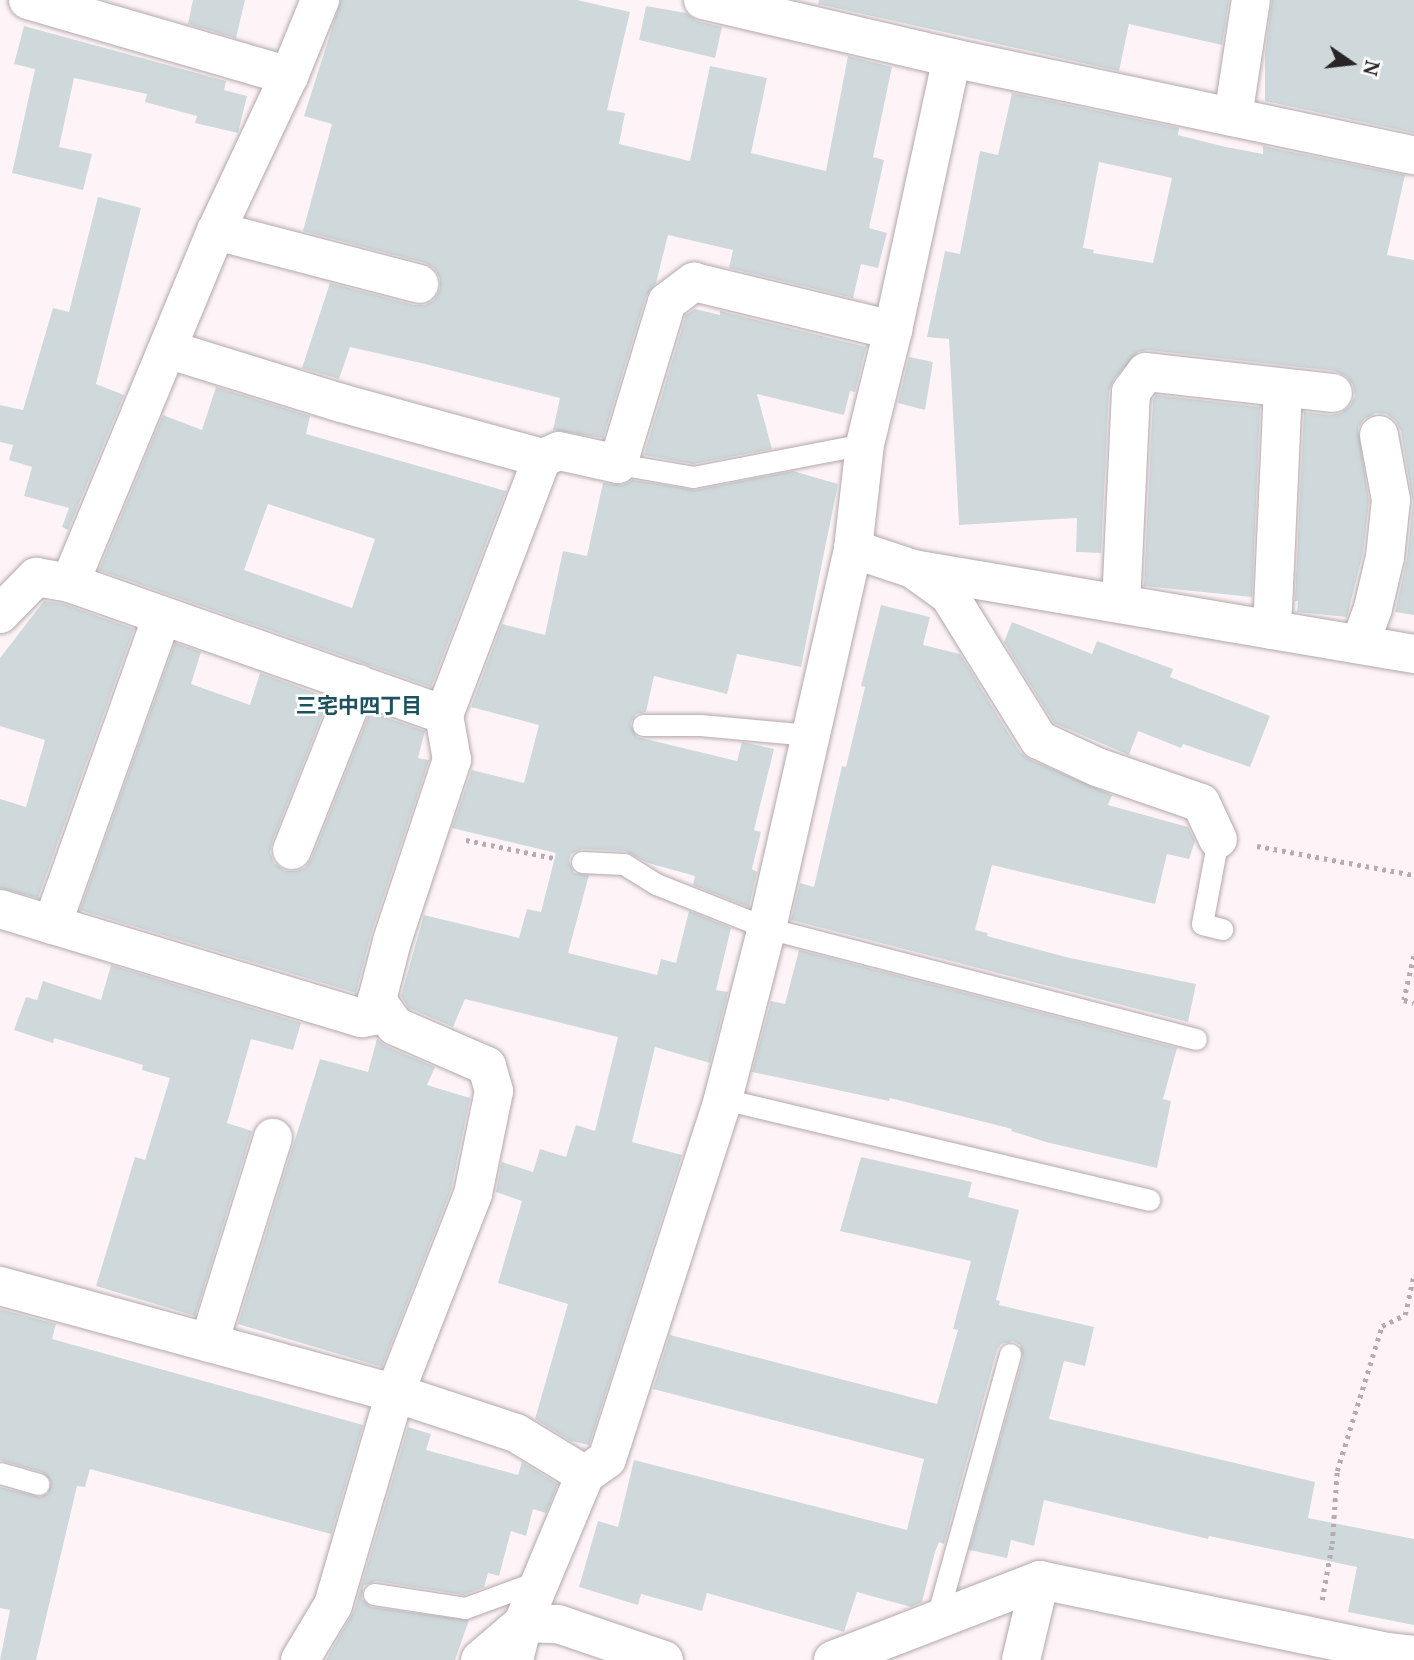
<!DOCTYPE html>
<html>
<head>
<meta charset="utf-8">
<style>
	body { margin:0 }
	#map { position:relative; width:1414px; height:1660px; overflow:hidden; background:#fef4f7; font-family:"Noto Serif","Noto Sans JP",serif }
	div>[style] { position:absolute }
	[style*='--x'] { left:calc(var(--x)*1px); top:calc(var(--y)*1px); width:calc(var(--w)*1px); rotate:calc(var(--a)*1deg) }
	.building>* { inset:0; background:#cfd9dc }
	.path>* { height:4.5px; margin-top:-2.25px; transform-origin:0; background:repeating-linear-gradient(90deg,#b4acae 0 3.5px,transparent 0 8.5px) }
	.roads { filter:drop-shadow(0 0 2px #b2a8ab) drop-shadow(0 0 2px #b2a8ab) }
	.service>* { height:21px; margin:-10.5px; padding:0 10.5px; transform-origin:10.5px; border-radius:10.5px; background:#fff }
	.minor>* { height:38px; margin:-19px; padding:0 19px; transform-origin:19px; border-radius:19px; background:#fff }
	span { translate:-50% -50%; white-space:nowrap; text-align:center; line-height:1.15; -webkit-text-stroke:5px #fff; paint-order:stroke }
	.neighbourhood-label { font-size:21px; color:#1c525f; font-weight:700 }
	.north { position:absolute; left:1316px; top:28px; width:70px; height:70px; -webkit-text-stroke:5px #fff; paint-order:stroke; rotate:104deg; font-size:19px; font-weight:700; line-height:28px; text-align:center; color:#292526 }
	.north::after { content:''; display:block; margin:auto; width:24px; height:32px; background:#292526; clip-path:polygon(50% 0,100% 100%,50% 72%,0 100%) }
</style>
</head>
<body>
<div id="map">
	<div class="building">
		<i style="clip-path:polygon(193px 0,245px 0,236px 38px,188px 24px)"></i>
		<i style="clip-path:polygon(341px 0,577px 0,630px 12px,607px 110px,625px 113px,619px 144px,690px 161px,710px 66px,767px 78px,751px 153px,826px 171px,848px 56px,892px 67px,873px 157px,884px 160px,869px 228px,887px 233px,878px 268px,861px 264px,853px 298px,729px 268px,733px 250px,668px 235px,656px 283px,646px 296px,603px 438px,553px 430px,560px 398px,425px 364px,350px 347px,339px 379px,302px 368px,330px 283px,414px 305px,425px 305px,434px 300px,440px 289px,440px 278px,434px 268px,425px 263px,303px 231px,332px 124px,304px 116px)"></i>
		<i style="clip-path:polygon(819px 0,1229px 0,1222px 45px,1129px 24px,1119px 71px,818px 4px)"></i>
		<i style="clip-path:polygon(1272px 0,1414px 0,1414px 133px,1265px 101px,1265px 55px)"></i>
		<i style="clip-path:polygon(646px 6px,686px 13px,697px 21px,722px 27px,715px 58px,639px 40px)"></i>
		<i style="clip-path:polygon(24px 26px,226px 81px,224px 90px,247px 96px,238px 133px,195px 123px,197px 116px,145px 102px,147px 94px,74px 78px,59px 147px,92px 154px,83px 190px,12px 173px,35px 69px,14px 64px)"></i>
		<i style="clip-path:polygon(evenodd,1012px 93px,1179px 128px,1178px 135px,1226px 147px,1263px 154px,1263px 146px,1405px 175px,1387px 255px,1414px 260px,1414px 615px,1395px 612px,1407px 559px,1413px 502px,1401px 431px,1395px 420px,1386px 414px,1376px 413px,1364px 419px,1358px 428px,1369px 501px,1363px 553px,1347px 617px,1297px 612px,1298px 601px,1295px 601px,1304px 412px,1331px 415px,1341px 413px,1350px 406px,1355px 396px,1353px 385px,1346px 376px,1335px 371px,1148px 350px,1138px 352px,1114px 379px,1109px 391px,1101px 553px,1076px 552px,1077px 518px,959px 525px,949px 339px,927px 337px,945px 251px,960px 254px,980px 151px,998px 155px,1012px 93px,1099px 162px,1172px 178px,1153px 263px,1093px 253px,1094px 250px,1083px 248px,1099px 162px)"></i>
		<i style="clip-path:polygon(98px 197px,141px 208px,96px 384px,124px 395px,68px 530px,62px 527px,69px 508px,24px 496px,32px 467px,9px 460px,13px 445px,0 442px,0 405px,23px 410px,53px 308px,69px 312px)"></i>
		<i style="clip-path:polygon(695px 309px,720px 315px,720px 311px,866px 347px,855px 392px,850px 391px,844px 415px,757px 394px,772px 449px,693px 464px,644px 455px,686px 315px)"></i>
		<i style="clip-path:polygon(909px 357px,933px 362px,925px 410px,898px 403px)"></i>
		<i style="clip-path:polygon(evenodd,216px 387px,310px 416px,306px 434px,506px 491px,431px 687px,99px 570px,163px 415px,202px 430px,216px 387px,268px 504px,375px 539px,352px 608px,244px 570px,268px 504px)"></i>
		<i style="clip-path:polygon(1156px 395px,1260px 407px,1252px 597px,1144px 586px,1153px 400px)"></i>
		<i style="clip-path:polygon(793px 471px,838px 484px,801px 667px,737px 654px,727px 694px,654px 676px,646px 712px,636px 714px,630px 724px,637px 737px,737px 761px,742px 742px,774px 749px,754px 830px,761px 832px,752px 869px,757px 872px,749px 907px,693px 885px,695px 876px,648px 863px,625px 851px,582px 849px,571px 854px,569px 861px,574px 873px,589px 875px,568px 953px,657px 975px,661px 959px,676px 963px,689px 911px,731px 928px,716px 990px,728px 992px,710px 1063px,655px 1047px,632px 1142px,682px 1155px,589px 1445px,571px 1441px,535px 1419px,568px 1304px,498px 1283px,522px 1201px,496px 1192px,502px 1162px,533px 1172px,540px 1149px,566px 1157px,576px 1125px,595px 1131px,618px 1037px,465px 999px,453px 1027px,409px 1008px,401px 996px,424px 915px,519px 938px,527px 909px,541px 912px,556px 853px,452px 828px,472px 770px,524px 783px,539px 725px,471px 707px,502px 624px,545px 635px,563px 551px,587px 556px,603px 483px,623px 485px,633px 480px,695px 490px)"></i>
		<i style="clip-path:polygon(44px 601px,64px 604px,134px 629px,38px 898px,0 888px,0 799px,26px 807px,45px 740px,0 726px,0 658px)"></i>
		<i style="clip-path:polygon(881px 605px,930px 617px,923px 645px,960px 654px,1020px 752px,1029px 759px,1112px 795px,1108px 805px,1188px 827px,1195px 841px,1189px 859px,1167px 854px,1155px 904px,992px 865px,975px 930px,988px 933px,987px 936px,1070px 958px,1196px 984px,1188px 1022px,791px 920px,800px 883px,814px 887px,842px 766px,846px 767px,865px 687px,861px 686px)"></i>
		<i style="clip-path:polygon(1012px 622px,1092px 654px,1097px 641px,1173px 669px,1170px 677px,1270px 716px,1250px 767px,1183px 744px,1181px 748px,1138px 731px,1129px 755px,1054px 723px,1004px 642px)"></i>
		<i style="clip-path:polygon(175px 643px,201px 652px,191px 684px,250px 705px,260px 673px,329px 698px,272px 842px,270px 852px,274px 863px,285px 871px,296px 871px,305px 868px,312px 858px,370px 712px,425px 731px,418px 758px,429px 760px,371px 934px,356px 993px,80px 910px)"></i>
		<i style="clip-path:polygon(799px 950px,1177px 1048px,1163px 1099px,1171px 1101px,1157px 1168px,1046px 1142px,1011px 1131px,1012px 1129px,890px 1098px,889px 1101px,752px 1072px,771px 1001px,785px 1004px)"></i>
		<i style="clip-path:polygon(111px 965px,301px 1023px,293px 1050px,251px 1039px,227px 1123px,252px 1131px,195px 1316px,96px 1286px,135px 1157px,145px 1160px,170px 1078px,142px 1070px,143px 1065px,54px 1038px,53px 1043px,14px 1030px,26px 997px,37px 1000px,43px 981px,101px 1000px)"></i>
		<i style="clip-path:polygon(377px 1039px,386px 1046px,435px 1067px,427px 1085px,470px 1098px,451px 1190px,382px 1367px,238px 1324px,320px 1059px,368px 1072px)"></i>
		<i style="clip-path:polygon(861px 1157px,972px 1182px,968px 1197px,1019px 1210px,996px 1300px,1000px 1301px,999px 1305px,1094px 1327px,1085px 1366px,1064px 1361px,1049px 1419px,1315px 1482px,1308px 1518px,1414px 1539px,1414px 1625px,1348px 1612px,1357px 1567px,1209px 1536px,1208px 1539px,1044px 1500px,1034px 1546px,1011px 1540px,1007px 1558px,969px 1550px,1023px 1358px,1020px 1345px,1013px 1341px,1001px 1344px,997px 1350px,944px 1544px,939px 1542px,935px 1552px,922px 1602px,911px 1607px,857px 1592px,844px 1632px,707px 1593px,702px 1611px,641px 1594px,638px 1605px,579px 1587px,598px 1521px,618px 1527px,634px 1460px,907px 1530px,924px 1459px,653px 1389px,670px 1335px,937px 1404px,958px 1330px,953px 1329px,971px 1261px,840px 1231px)"></i>
		<i style="clip-path:polygon(0 1309px,56px 1324px,52px 1339px,363px 1425px,331px 1534px,90px 1469px,85px 1487px,77px 1486px,36px 1660px,0 1660px,10px 1610px,0 1608px,0 1487px,40px 1497px,48px 1493px,51px 1482px,42px 1472px,0 1460px)"></i>
		<i style="clip-path:polygon(408px 1427px,431px 1434px,426px 1450px,518px 1475px,522px 1462px,558px 1484px,546px 1513px,533px 1509px,526px 1536px,511px 1531px,499px 1576px,488px 1573px,484px 1587px,464px 1595px,376px 1581px,363px 1586px,362px 1599px,371px 1607px,469px 1620px,455px 1660px,326px 1660px,354px 1611px)"></i>
	</div>
	<div class="path">
		<i style="--x:466;--y:840;--w:90;--a:11.6"></i>
		<i style="--x:1257;--y:846;--w:160;--a:10.5"></i>
		<i style="--x:1414;--y:956;--w:45;--a:102.8"></i>
		<i style="--x:1404;--y:1000;--w:10;--a:17"></i>
		<i style="--x:1322;--y:1600;--w:57;--a:-79.9"></i>
		<i style="--x:1332;--y:1544;--w:73;--a:-86.1"></i>
		<i style="--x:1337;--y:1471;--w:152;--a:-72.8"></i>
		<i style="--x:1382;--y:1326;--w:25;--a:-26"></i>
		<i style="--x:1405;--y:1315;--w:42;--a:-77.6"></i>
	</div>
	<div class="roads">
		<div class="service">
			<i style="--x:618;--y:464;--w:76;--a:9.8"></i>
			<i style="--x:693;--y:477;--w:175;--a:-10.9"></i>
			<i style="--x:643;--y:725;--w:57;--a:0"></i>
			<i style="--x:700;--y:725;--w:110;--a:5.2"></i>
			<i style="--x:1218;--y:839;--w:86;--a:100.7"></i>
			<i style="--x:1202;--y:924;--w:21;--a:14"></i>
			<i style="--x:582;--y:862;--w:42;--a:2.7"></i>
			<i style="--x:624;--y:864;--w:38;--a:32"></i>
			<i style="--x:656;--y:884;--w:119;--a:21.6"></i>
			<i style="--x:767;--y:928;--w:443;--a:14.5"></i>
			<i style="--x:723;--y:1099;--w:438;--a:13.3"></i>
			<i style="--x:0;--y:1473;--w:40;--a:16"></i>
			<i style="--x:374;--y:1594;--w:92;--a:8.7"></i>
			<i style="--x:465;--y:1608;--w:81;--a:-20.2"></i>
			<i style="--x:936;--y:1621;--w:277;--a:-74.5"></i>
		</div>
		<div class="minor">
			<i style="--x:28;--y:0;--w:272;--a:16.2"></i>
			<i style="--x:703;--y:0;--w:256;--a:13.1"></i>
			<i style="--x:952;--y:58;--w:472;--a:11.9"></i>
			<i style="--x:1233;--y:117;--w:118;--a:-81.3"></i>
			<i style="--x:216;--y:231;--w:210;--a:14.6"></i>
			<i style="--x:170;--y:350;--w:179;--a:17.2"></i>
			<i style="--x:341;--y:403;--w:208;--a:15.3"></i>
			<i style="--x:853;--y:549;--w:63;--a:18.4"></i>
			<i style="--x:913;--y:569;--w:44;--a:35.8"></i>
			<i style="--x:949;--y:595;--w:171;--a:58.2"></i>
			<i style="--x:1039;--y:740;--w:64;--a:25"></i>
			<i style="--x:1097;--y:767;--w:110;--a:19.1"></i>
			<i style="--x:1201;--y:803;--w:40;--a:65"></i>
			<i style="--x:913;--y:569;--w:508;--a:9.63"></i>
			<i style="--x:70;--y:583;--w:381;--a:-67.5"></i>
			<i style="--x:216;--y:231;--w:171;--a:-64.8"></i>
			<i style="--x:289;--y:76;--w:82;--a:-67.8"></i>
			<i style="--x:1121;--y:604;--w:212;--a:-87.3"></i>
			<i style="--x:1131;--y:392;--w:25;--a:-53"></i>
			<i style="--x:1146;--y:372;--w:188;--a:6.4"></i>
			<i style="--x:0;--y:614;--w:52;--a:-45.8"></i>
			<i style="--x:36;--y:577;--w:35;--a:10"></i>
			<i style="--x:70;--y:583;--w:397;--a:19.4"></i>
			<i style="--x:1272;--y:630;--w:242;--a:-87.4"></i>
			<i style="--x:1360;--y:644;--w:38;--a:-70"></i>
			<i style="--x:1373;--y:608;--w:52;--a:-76.8"></i>
			<i style="--x:1385;--y:557;--w:57;--a:-84"></i>
			<i style="--x:1391;--y:500;--w:66;--a:-100.5"></i>
			<i style="--x:292;--y:850;--w:179;--a:-68.3"></i>
			<i style="--x:0;--y:909;--w:378;--a:16.8"></i>
			<i style="--x:362;--y:1018;--w:25;--a:-9"></i>
			<i style="--x:52;--y:925;--w:328;--a:-70.4"></i>
			<i style="--x:0;--y:1286;--w:409;--a:15.2"></i>
			<i style="--x:395;--y:1393;--w:127;--a:18.3"></i>
			<i style="--x:516;--y:1433;--w:81;--a:31.3"></i>
			<i style="--x:209;--y:1343;--w:215;--a:-72.7"></i>
			<i style="--x:300;--y:1660;--w:64;--a:-59"></i>
			<i style="--x:333;--y:1605;--w:221;--a:-73.7"></i>
			<i style="--x:395;--y:1393;--w:214;--a:-68.6"></i>
			<i style="--x:473;--y:1194;--w:105;--a:-78.5"></i>
			<i style="--x:494;--y:1091;--w:26;--a:-106"></i>
			<i style="--x:487;--y:1066;--w:100;--a:-156.5"></i>
			<i style="--x:395;--y:1026;--w:32;--a:-125"></i>
			<i style="--x:377;--y:1000;--w:61;--a:-75.7"></i>
			<i style="--x:392;--y:941;--w:191;--a:-71.7"></i>
			<i style="--x:452;--y:760;--w:46;--a:-100.1"></i>
			<i style="--x:444;--y:715;--w:275;--a:-69.1"></i>
			<i style="--x:542;--y:458;--w:18;--a:-22"></i>
			<i style="--x:559;--y:451;--w:60;--a:12.4"></i>
			<i style="--x:618;--y:464;--w:169;--a:-73.2"></i>
			<i style="--x:667;--y:302;--w:34;--a:-37"></i>
			<i style="--x:694;--y:282;--w:205;--a:13.6"></i>
			<i style="--x:893;--y:330;--w:278;--a:-77.8"></i>
			<i style="--x:480;--y:1660;--w:57;--a:-40.7"></i>
			<i style="--x:523;--y:1623;--w:35;--a:2"></i>
			<i style="--x:558;--y:1624;--w:112;--a:18.8"></i>
			<i style="--x:514;--y:1660;--w:38;--a:-76"></i>
			<i style="--x:523;--y:1623;--w:160;--a:-67.3"></i>
			<i style="--x:585;--y:1475;--w:27;--a:-36"></i>
			<i style="--x:607;--y:1459;--w:378;--a:-72.1"></i>
			<i style="--x:723;--y:1099;--w:177;--a:-75.6"></i>
			<i style="--x:767;--y:928;--w:389;--a:-77.2"></i>
			<i style="--x:853;--y:549;--w:106;--a:-83.5"></i>
			<i style="--x:865;--y:444;--w:117;--a:-76.2"></i>
			<i style="--x:833;--y:1660;--w:222;--a:-21.1"></i>
			<i style="--x:1040;--y:1580;--w:354;--a:11.7"></i>
			<i style="--x:1387;--y:1652;--w:27;--a:6"></i>
			<i style="--x:1021;--y:1660;--w:82;--a:-76.6"></i>
		</div>
	</div>
	<div class="neighbourhood-label">
		<span style="left:359px;top:705px">三宅中四丁目</span>
	</div>
	<div class="north">N</div>
</div>
</body>
</html>
